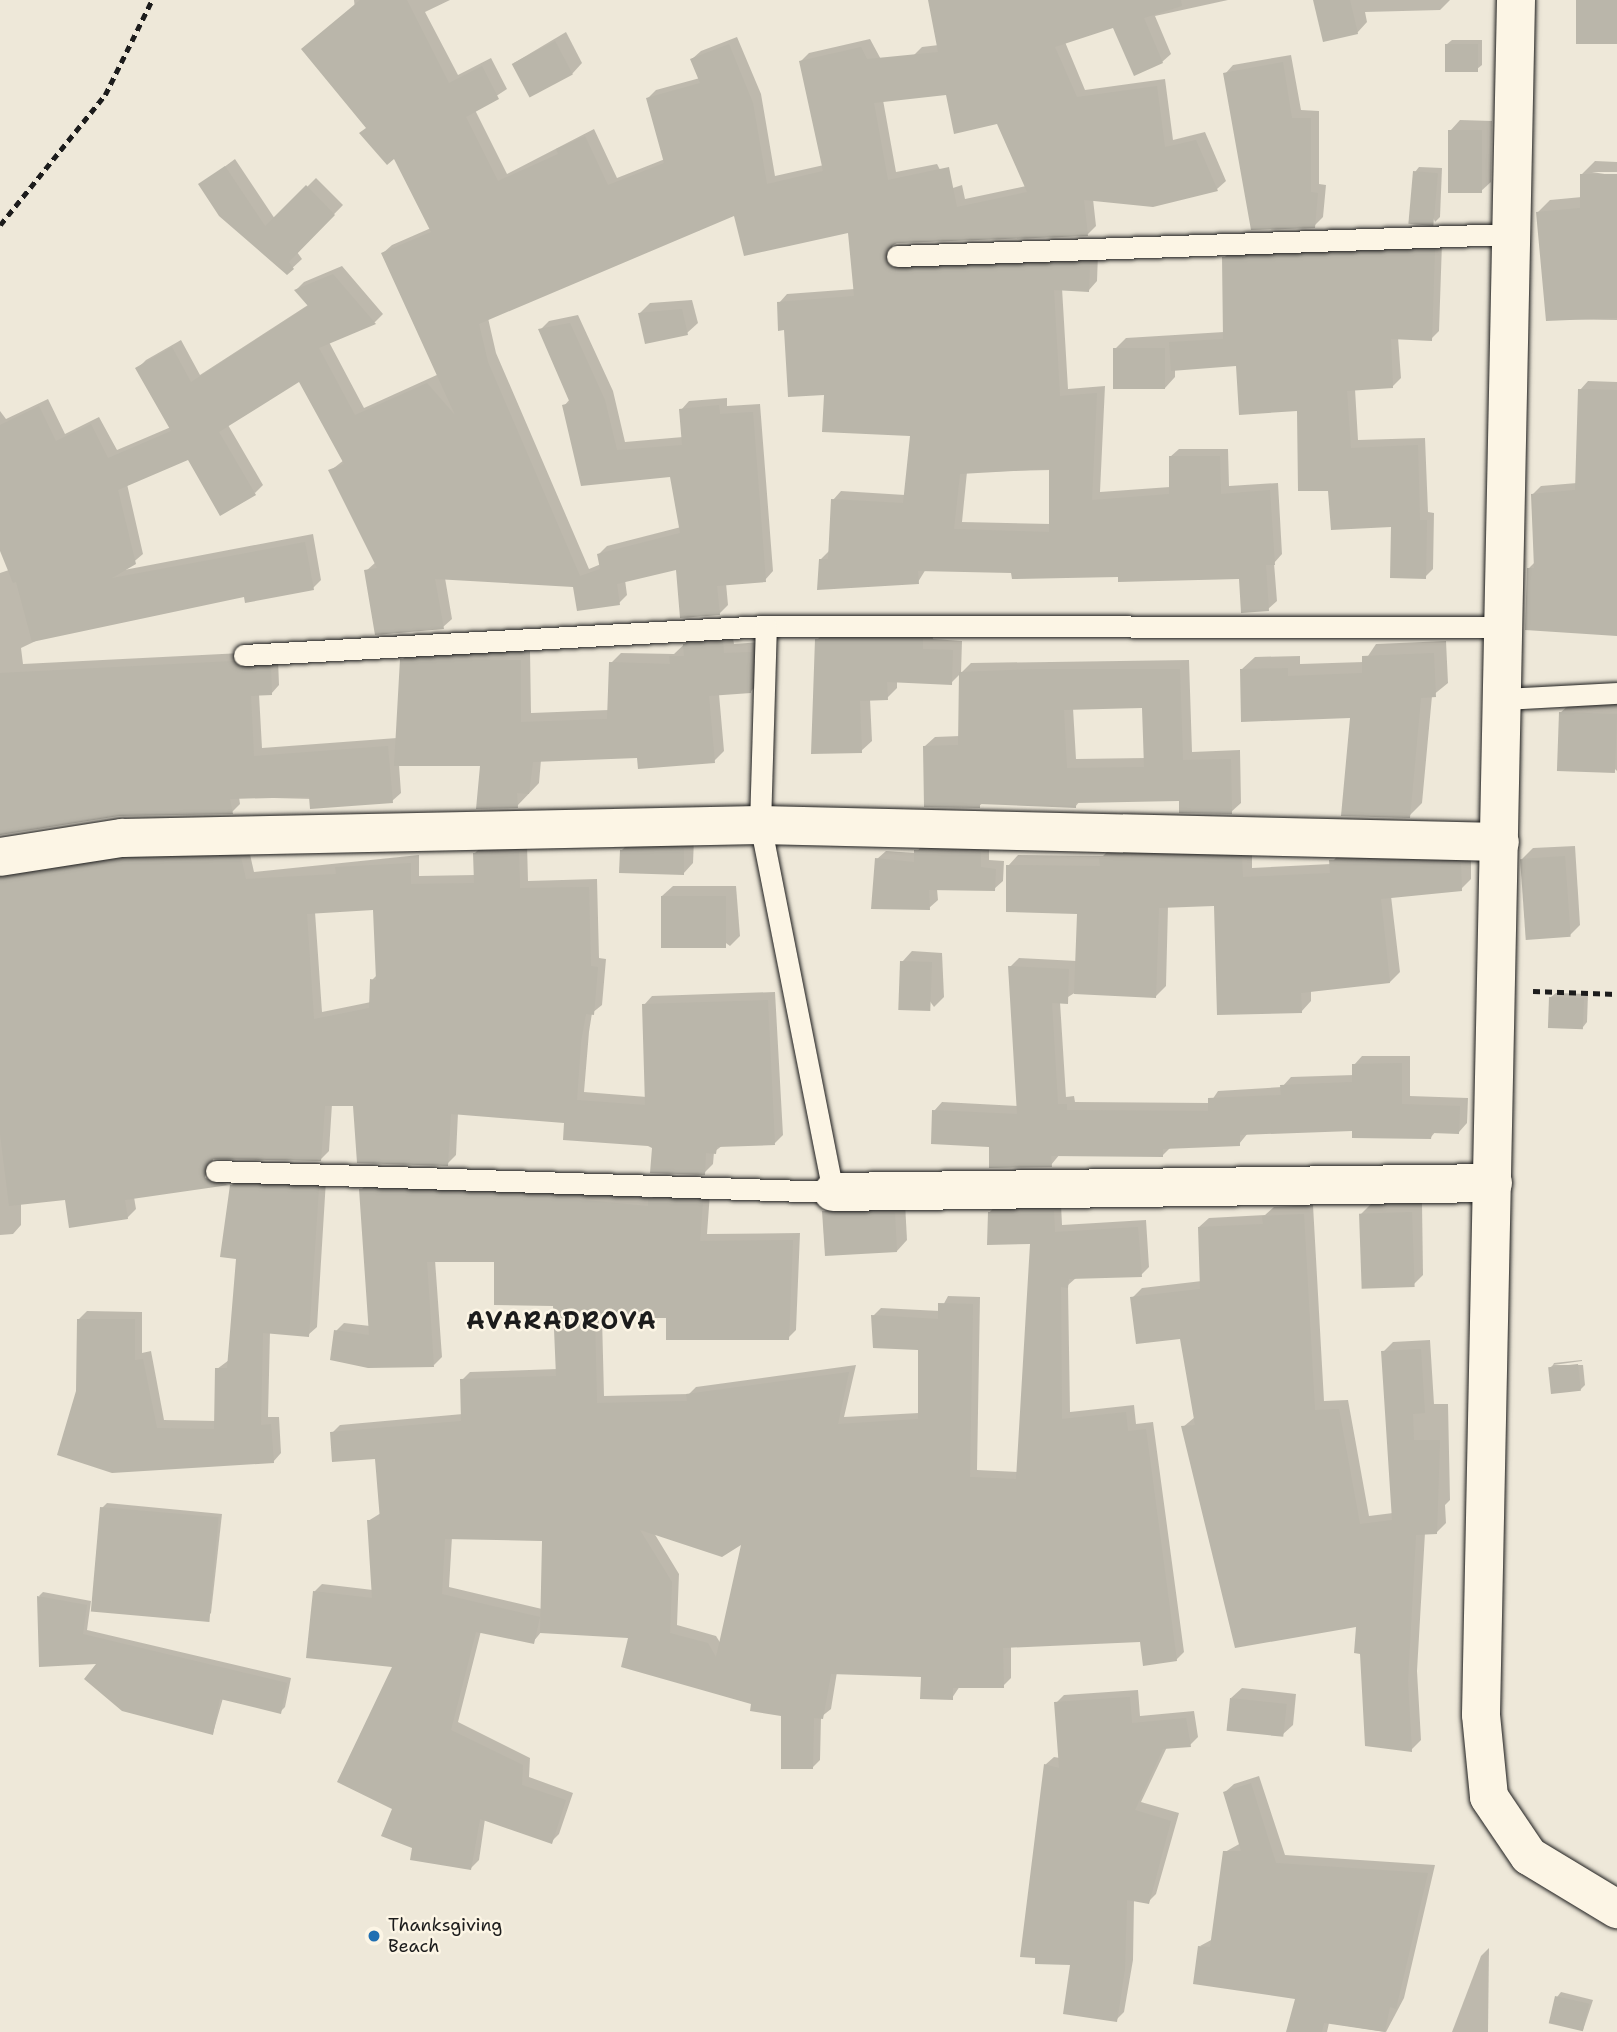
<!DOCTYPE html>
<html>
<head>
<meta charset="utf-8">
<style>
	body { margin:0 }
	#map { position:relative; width:1617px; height:2032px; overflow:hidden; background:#eee8d9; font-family:"Shantell Sans",sans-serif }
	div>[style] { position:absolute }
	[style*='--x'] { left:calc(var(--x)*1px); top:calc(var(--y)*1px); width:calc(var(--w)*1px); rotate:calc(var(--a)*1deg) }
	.shadow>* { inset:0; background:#0003 }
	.building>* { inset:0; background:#bab6aa; transform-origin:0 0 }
	.path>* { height:4.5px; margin-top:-2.25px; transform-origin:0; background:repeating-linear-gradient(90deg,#1c1c1c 0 7px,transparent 0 12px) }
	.roads { filter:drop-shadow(0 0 2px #1c1c1c) drop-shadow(0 0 2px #1c1c1c) }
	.lane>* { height:21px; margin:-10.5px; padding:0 10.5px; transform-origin:10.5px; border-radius:10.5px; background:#fcf5e5 }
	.street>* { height:38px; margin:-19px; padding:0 19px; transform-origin:19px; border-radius:19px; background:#fcf5e5 }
	.secondary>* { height:38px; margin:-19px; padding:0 19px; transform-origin:19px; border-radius:19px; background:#fcf5e5 }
	.dots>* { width:19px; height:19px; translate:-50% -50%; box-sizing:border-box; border:4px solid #fcf5e5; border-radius:50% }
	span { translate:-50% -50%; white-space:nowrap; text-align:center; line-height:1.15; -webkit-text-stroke:5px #fcf5e5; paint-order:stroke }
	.poi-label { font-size:18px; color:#1c1c1c }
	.left { translate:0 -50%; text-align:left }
	.district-label { font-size:24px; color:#1c1c1c; font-weight:700; letter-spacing:2px }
</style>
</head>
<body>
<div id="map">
	<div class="shadow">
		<i style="clip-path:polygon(evenodd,354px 0,450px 0,425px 12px,458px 75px,491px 58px,507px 89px,475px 110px,507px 174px,594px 129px,617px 178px,665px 159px,648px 98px,656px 90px,700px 78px,692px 59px,701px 51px,737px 37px,761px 94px,775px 176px,824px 165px,801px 61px,809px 53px,870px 39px,898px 91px,883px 100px,896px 172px,937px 164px,950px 189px,962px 185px,965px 199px,1026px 186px,998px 122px,947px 93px,914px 55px,922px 47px,939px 45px,930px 0,1228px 0,1155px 16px,1171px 54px,1162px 62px,1114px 26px,1065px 42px,1085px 90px,1165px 79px,1173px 140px,1205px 132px,1226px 181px,1217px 189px,1153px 205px,1093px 199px,1096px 226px,1088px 234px,893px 243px,892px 248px,1098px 254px,1097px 281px,1089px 290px,1062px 288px,1068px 389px,1105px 386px,1100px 492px,1170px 487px,1170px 457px,1179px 449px,1228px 449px,1229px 486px,1278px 483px,1282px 554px,1274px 563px,1277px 601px,1268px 609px,1240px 577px,926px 569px,918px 582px,820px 560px,830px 550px,833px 500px,841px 491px,905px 495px,912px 434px,826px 394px,786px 329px,779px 303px,787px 294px,855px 289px,850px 231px,735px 213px,488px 318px,496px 353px,589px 569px,601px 564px,599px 554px,607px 546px,681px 527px,671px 475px,582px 484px,564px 406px,570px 399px,540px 330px,549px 321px,578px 315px,613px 391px,625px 442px,683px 437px,681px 410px,689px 401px,727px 398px,727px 406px,760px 404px,773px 571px,765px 580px,726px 583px,728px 605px,719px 614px,677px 568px,625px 580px,627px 595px,619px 603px,574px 585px,445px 578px,452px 619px,443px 627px,366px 571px,376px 562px,330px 471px,344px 460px,300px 380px,228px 425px,263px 485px,255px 493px,189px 458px,127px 484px,143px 554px,124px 570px,313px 534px,321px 580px,313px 588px,245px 595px,42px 638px,21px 648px,23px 664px,242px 653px,278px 659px,279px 685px,271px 694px,259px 694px,262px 748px,397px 738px,402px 660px,412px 650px,530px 651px,531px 713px,609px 710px,611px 663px,621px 653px,674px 654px,695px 634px,732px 632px,734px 644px,761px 642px,760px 682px,750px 692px,719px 694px,724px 751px,714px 761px,638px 756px,541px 760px,539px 783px,517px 806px,482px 764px,399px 765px,401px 793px,392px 801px,239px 797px,240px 804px,232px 812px,119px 815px,0 833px,0 573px,9px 570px,0 549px,0 411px,6px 419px,48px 399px,65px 434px,99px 417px,117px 450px,171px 427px,138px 368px,146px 360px,181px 340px,200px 375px,308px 305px,296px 290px,304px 282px,342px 266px,383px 314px,375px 322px,329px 342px,364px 408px,439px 374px,383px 253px,392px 245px,431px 228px,395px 157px,368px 127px,354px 0,1051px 470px,1051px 524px,962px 522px,967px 472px,1051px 470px)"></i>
		<i style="clip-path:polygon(1315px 0,1450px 0,1440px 10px,1365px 12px,1367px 22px,1357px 33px)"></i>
		<i style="clip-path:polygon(566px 32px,582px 63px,572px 74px,514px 63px)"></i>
		<i style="clip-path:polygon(1452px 40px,1482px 40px,1482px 65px,1477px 69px,1447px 44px)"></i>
		<i style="clip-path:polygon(1291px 55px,1301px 110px,1319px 111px,1319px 184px,1326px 185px,1323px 217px,1314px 226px,1225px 74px,1233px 65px)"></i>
		<i style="clip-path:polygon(1460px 120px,1492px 121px,1491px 182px,1480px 192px,1450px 131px)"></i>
		<i style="clip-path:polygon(235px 159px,275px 219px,316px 178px,343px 205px,297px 252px,302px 259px,287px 273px,200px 185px)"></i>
		<i style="clip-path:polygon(1595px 161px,1617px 162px,1617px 172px,1592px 172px,1617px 176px,1617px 320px,1548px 319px,1537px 213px,1550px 200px,1582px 197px,1582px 174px)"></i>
		<i style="clip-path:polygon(1419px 167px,1442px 168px,1440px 217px,1435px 222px,1415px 172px)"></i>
		<i style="clip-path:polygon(1442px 243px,1439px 331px,1431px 339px,1398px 337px,1401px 378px,1393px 386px,1355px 389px,1358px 440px,1425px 438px,1428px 512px,1434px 513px,1433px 569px,1425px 577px,1392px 525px,1330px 489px,1299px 409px,1238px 364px,1175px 369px,1175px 377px,1165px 388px,1115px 349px,1126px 338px,1224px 332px,1224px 258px,1232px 250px)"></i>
		<i style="clip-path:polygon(692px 300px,698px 323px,687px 333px,640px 313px,650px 303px)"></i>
		<i style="clip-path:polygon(1588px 381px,1617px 382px,1617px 634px,1529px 568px,1535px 562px,1533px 494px,1541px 486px,1577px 483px,1580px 390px)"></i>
		<i style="clip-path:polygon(evenodd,828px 629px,932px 630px,933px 639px,962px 641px,961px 673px,971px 663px,1189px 660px,1192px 752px,1240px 750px,1241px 803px,1231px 812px,1181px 799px,1080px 801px,1075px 807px,984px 802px,979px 806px,925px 746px,935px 737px,960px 736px,961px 673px,951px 683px,897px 681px,897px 688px,887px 698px,870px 699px,872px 741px,861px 751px,817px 640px,828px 629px,1144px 706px,1146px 758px,1076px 759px,1073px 708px,1144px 706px)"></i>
		<i style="clip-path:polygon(1446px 641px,1448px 683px,1432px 696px,1422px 803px,1409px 816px,1352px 716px,1242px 669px,1255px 657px,1300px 656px,1300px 664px,1364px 662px,1376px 644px)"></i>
		<i style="clip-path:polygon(1571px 703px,1617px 704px,1617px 771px,1560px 713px)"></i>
		<i style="clip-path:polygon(694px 839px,693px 863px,683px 874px,622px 850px,632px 840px)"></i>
		<i style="clip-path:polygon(924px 843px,989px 844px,989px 860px,1004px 861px,1003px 881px,994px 889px,937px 889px,938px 900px,929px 908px,877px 859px,886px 851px,916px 853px)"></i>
		<i style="clip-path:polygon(evenodd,527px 844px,528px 881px,597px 879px,599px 958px,606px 959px,602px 1005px,592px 1013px,589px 1032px,584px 1092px,647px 1097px,644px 1005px,652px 996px,775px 992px,783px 1135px,775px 1143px,723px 1145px,714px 1152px,713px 1164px,704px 1173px,654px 1147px,566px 1122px,458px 1113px,456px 1155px,447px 1164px,355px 1104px,332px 1104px,329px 1151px,320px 1160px,213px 1158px,212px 1168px,234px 1176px,228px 1183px,134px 1197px,136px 1209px,127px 1218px,67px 1198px,21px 1203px,21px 1225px,13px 1234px,0 1235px,0 869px,134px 852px,249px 850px,254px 872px,419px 855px,419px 876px,475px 875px,475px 853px,483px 845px,527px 844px,375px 908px,377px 975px,372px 980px,371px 1002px,322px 1012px,315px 912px,375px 908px,527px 844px,199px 1169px,211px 1181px,206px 1181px,199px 1169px)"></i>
		<i style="clip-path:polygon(1575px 846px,1580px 925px,1569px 936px,1522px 859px,1533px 848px)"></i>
		<i style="clip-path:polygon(1111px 848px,1252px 849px,1252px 868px,1331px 864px,1341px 851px,1471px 853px,1471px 879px,1461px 889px,1391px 896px,1400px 972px,1390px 982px,1311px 990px,1311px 1001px,1301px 1012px,1215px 904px,1168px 906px,1166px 986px,1156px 996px,1076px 992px,1060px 1002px,1066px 1097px,1074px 1096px,1075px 1102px,1210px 1103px,1218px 1091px,1282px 1087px,1291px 1077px,1354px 1075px,1354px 1065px,1362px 1056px,1410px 1056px,1410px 1096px,1468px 1098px,1467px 1123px,1459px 1132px,1436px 1131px,1431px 1137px,1354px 1129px,1248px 1133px,1239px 1144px,1171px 1147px,1163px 1155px,1060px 1154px,1051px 1165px,991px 1146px,934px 1111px,942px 1102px,1018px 1106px,1010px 967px,1019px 958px,1077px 961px,1078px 912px,1008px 866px,1018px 855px,1103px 856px)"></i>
		<i style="clip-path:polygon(673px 886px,736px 886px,740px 936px,730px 946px,662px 896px)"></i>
		<i style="clip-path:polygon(912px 951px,942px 953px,944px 997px,934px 1007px,902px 962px)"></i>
		<i style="clip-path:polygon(1556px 993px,1588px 994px,1587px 1022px,1583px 1027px,1551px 997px)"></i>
		<i style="clip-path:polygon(240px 1177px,326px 1180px,317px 1327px,308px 1335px,270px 1332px,268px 1417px,279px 1417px,281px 1453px,273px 1462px,112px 1471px,78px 1391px,79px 1319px,87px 1311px,142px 1312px,142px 1353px,151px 1351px,164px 1420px,216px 1421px,217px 1369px,229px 1360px,237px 1257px,232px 1185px)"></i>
		<i style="clip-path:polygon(evenodd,369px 1182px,551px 1188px,652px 1198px,658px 1192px,710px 1193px,707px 1234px,800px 1233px,796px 1330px,788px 1338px,667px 1317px,602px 1317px,604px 1396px,689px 1394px,696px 1387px,856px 1365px,844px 1417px,919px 1413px,920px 1349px,873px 1316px,881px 1308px,940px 1311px,948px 1296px,980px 1297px,977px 1470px,1018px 1472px,1032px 1243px,989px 1213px,997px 1204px,1061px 1204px,1062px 1225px,1146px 1220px,1149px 1267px,1141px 1275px,1076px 1278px,1068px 1285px,1070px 1412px,1134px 1405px,1136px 1424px,1153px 1422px,1184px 1652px,1176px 1660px,1141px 1640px,1011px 1646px,1011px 1678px,1003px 1686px,960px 1686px,952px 1698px,922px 1676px,837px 1672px,831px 1709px,821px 1717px,820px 1760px,812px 1768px,783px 1714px,631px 1636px,542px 1631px,533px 1642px,481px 1631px,458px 1722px,530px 1758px,529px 1777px,573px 1793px,559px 1834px,551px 1842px,485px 1819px,479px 1860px,471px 1868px,414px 1847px,394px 1808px,394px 1666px,314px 1592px,322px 1584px,373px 1590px,368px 1521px,381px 1513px,377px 1457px,332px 1433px,340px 1425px,463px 1414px,462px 1380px,470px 1372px,558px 1369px,555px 1304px,496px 1260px,435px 1260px,442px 1357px,434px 1365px,336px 1331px,344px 1323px,370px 1326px,361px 1190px,369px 1182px,654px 1533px,743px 1542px,721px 1644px,716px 1636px,677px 1625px,679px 1574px,654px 1533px,369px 1182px,452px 1537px,544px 1539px,542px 1609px,449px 1587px,452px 1537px)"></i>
		<i style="clip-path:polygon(834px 1201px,905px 1203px,907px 1240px,897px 1251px,824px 1212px)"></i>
		<i style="clip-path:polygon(1422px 1203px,1423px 1275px,1413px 1285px,1361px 1214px,1371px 1204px)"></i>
		<i style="clip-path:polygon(1313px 1205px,1324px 1401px,1348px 1400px,1369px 1516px,1393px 1513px,1383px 1352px,1393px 1342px,1430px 1340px,1434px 1404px,1448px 1404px,1450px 1500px,1445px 1505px,1446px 1523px,1436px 1533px,1425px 1533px,1417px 1671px,1421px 1740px,1411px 1750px,1362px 1652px,1358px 1625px,1183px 1427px,1195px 1417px,1181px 1337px,1132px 1298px,1142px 1288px,1202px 1281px,1199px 1227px,1209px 1218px,1265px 1215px,1274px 1207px)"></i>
		<i style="clip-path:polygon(1582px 1360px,1582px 1361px,1553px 1365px,1554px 1363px)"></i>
		<i style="clip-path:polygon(1553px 1365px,1583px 1365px,1585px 1385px,1580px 1390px,1550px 1368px)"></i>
		<i style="clip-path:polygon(107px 1503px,222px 1514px,211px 1613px,207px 1617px,102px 1508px)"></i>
		<i style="clip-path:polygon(43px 1592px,91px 1601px,87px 1630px,291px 1678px,285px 1707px,280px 1712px,223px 1698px,213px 1733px,100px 1662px,39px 1596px)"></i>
		<i style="clip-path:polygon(1242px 1688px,1296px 1694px,1293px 1725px,1282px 1735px,1231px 1698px)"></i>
		<i style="clip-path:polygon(1138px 1690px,1140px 1716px,1194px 1711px,1198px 1737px,1190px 1745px,1167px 1747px,1141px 1802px,1179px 1813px,1156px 1894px,1148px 1902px,1134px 1900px,1133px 1960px,1124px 2012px,1116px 2020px,1072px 1964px,1045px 1765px,1054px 1757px,1060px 1758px,1056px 1703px,1064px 1695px)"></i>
		<i style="clip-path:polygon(1259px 1776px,1285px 1855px,1435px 1865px,1404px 1998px,1386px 2032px,1329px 2023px,1327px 2032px,1288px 2032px,1297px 1998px,1200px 1946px,1213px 1939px,1225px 1852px,1241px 1843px,1225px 1792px,1234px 1784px)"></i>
		<i style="clip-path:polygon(1489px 1948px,1488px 2032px,1452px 2032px,1481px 1956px)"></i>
		<i style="clip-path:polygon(1561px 1992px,1593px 2000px,1583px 2030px,1557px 1997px)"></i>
	</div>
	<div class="building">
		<i style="clip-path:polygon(evenodd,360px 0,407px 0,449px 83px,482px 66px,499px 99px,466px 117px,498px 181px,558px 154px,556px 149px,585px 136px,608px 185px,664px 163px,646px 98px,700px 83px,690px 59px,729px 44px,753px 103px,767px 184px,823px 171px,799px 61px,861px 47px,867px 59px,938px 52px,928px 0,1181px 0,1182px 6px,1144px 18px,1163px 63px,1134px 76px,1113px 28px,1055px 47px,1077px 97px,1157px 86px,1165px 147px,1196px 140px,1218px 191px,1153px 207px,1084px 200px,1088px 236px,897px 243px,886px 249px,884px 257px,897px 269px,1090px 262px,1089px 292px,1054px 290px,1060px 396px,1097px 393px,1092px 500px,1169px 494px,1169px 456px,1220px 456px,1221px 494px,1270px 490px,1275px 565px,1266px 565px,1269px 611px,1241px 613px,1239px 579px,1118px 582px,1118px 577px,1012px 579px,1011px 573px,918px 571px,919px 584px,817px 590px,819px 559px,828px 559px,831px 499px,903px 503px,910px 436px,822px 432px,824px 395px,788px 397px,784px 330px,778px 331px,777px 302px,854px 296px,848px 233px,744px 256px,734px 216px,479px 324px,488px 362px,580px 576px,600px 569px,597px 554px,680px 533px,670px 477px,581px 486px,562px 405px,570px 403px,538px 329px,570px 323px,605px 400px,617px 450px,682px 445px,679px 409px,719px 405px,720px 414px,753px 412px,766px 582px,717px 586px,720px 615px,680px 618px,676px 570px,617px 584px,620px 605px,577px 611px,573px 587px,435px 579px,444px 629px,375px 635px,364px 570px,377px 568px,328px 470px,344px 464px,299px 382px,219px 432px,256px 495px,220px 516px,188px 460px,118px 490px,136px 564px,112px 578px,305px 542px,314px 590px,245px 603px,244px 597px,32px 642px,16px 582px,13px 583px,0 551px,0 425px,39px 406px,56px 441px,91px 424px,108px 458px,171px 431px,135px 368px,172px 347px,191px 382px,308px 306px,294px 290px,333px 274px,376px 324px,319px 348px,355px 415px,427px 383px,455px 415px,381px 253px,431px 232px,394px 159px,387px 165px,359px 133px,366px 128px,301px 49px,360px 0,946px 95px,954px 134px,997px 124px,1027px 192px,957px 207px,949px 167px,888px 180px,874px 103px,946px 95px,360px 0,1049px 469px,1049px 532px,954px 529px,960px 474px,1049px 469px)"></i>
		<i style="clip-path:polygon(1313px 0,1350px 0,1358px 34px,1323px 42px)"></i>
		<i style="left:1576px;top:0;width:41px;height:44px"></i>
		<i style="left:555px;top:41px;width:38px;height:49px;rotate:62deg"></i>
		<i style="left:1445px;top:44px;width:33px;height:28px"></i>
		<i style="clip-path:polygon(1283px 62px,1292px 118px,1311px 118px,1311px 192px,1318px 193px,1315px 228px,1251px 230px,1223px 73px)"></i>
		<i style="left:1448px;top:130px;width:34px;height:63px"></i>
		<i style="clip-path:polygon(225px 166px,265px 226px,306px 185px,335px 215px,289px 262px,294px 269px,287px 275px,219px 216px,198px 184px)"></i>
		<i style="left:1413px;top:171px;width:25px;height:53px;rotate:5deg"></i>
		<i style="clip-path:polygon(1580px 174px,1617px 174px,1617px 318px,1546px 321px,1536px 212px,1580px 208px)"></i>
		<i style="clip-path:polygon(1435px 250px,1432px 341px,1391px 339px,1393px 388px,1347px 391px,1351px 448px,1418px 445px,1420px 520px,1427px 520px,1426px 579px,1390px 578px,1391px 527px,1331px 530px,1328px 491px,1298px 491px,1297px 411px,1239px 415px,1236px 366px,1171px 371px,1169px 342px,1223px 339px,1222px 257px)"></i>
		<i style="clip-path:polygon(682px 309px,688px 335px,645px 344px,638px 313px)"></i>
		<i style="left:1113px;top:348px;width:52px;height:41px"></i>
		<i style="clip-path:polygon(1578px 389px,1617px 390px,1617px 636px,1525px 630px,1527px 568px,1534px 568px,1531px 494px,1575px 490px)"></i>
		<i style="clip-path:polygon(815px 639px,923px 639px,923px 649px,953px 650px,952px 685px,887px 682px,888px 700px,860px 701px,862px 753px,811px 754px)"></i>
		<i style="clip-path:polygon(723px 642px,724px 653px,752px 652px,751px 693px,709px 696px,715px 763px,638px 769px,637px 758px,533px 762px,529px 794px,517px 793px,518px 808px,476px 809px,480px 766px,394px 766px,400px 659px,521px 660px,521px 722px,607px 719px,609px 662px,670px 664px,669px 656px,684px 656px,683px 644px)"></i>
		<i style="clip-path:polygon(1434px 653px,1436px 697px,1421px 698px,1410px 818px,1341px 816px,1350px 718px,1241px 722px,1240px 669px,1288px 668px,1288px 676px,1362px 673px,1362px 656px)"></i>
		<i style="clip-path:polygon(233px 661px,244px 668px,271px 667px,272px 695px,251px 696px,254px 756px,388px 746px,393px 803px,310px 809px,309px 797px,230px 799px,233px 814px,119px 816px,0 835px,0 673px)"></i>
		<i style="clip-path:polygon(evenodd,1039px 669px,1180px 669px,1183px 760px,1231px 759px,1232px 814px,1179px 813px,1179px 801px,1076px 803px,1076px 808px,980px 804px,980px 808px,924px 807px,923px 746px,958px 745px,959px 672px,1039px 669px,1142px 708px,1144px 767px,1067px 768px,1064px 710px,1142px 708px)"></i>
		<i style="left:1559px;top:712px;width:58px;height:59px;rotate:2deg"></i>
		<i style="clip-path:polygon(684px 848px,684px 875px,619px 873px,620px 850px)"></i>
		<i style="clip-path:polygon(914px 850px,981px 852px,981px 867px,996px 869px,995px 891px,929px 890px,930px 910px,871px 909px,875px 858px,914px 862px)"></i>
		<i style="clip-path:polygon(evenodd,519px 852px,520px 888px,589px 887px,591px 966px,598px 967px,594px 1015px,586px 1014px,581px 1042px,577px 1100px,645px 1105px,642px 1004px,768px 1000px,775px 1145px,717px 1147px,716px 1154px,706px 1153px,705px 1175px,650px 1173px,652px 1148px,648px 1146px,563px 1140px,564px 1123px,451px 1114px,448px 1166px,357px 1163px,353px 1106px,325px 1106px,321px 1161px,210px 1159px,205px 1165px,205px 1178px,229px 1185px,125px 1200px,128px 1219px,69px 1228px,65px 1200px,9px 1206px,0 1134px,0 878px,124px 860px,241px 857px,246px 879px,336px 874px,335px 867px,411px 863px,411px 884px,474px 883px,473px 853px,519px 852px,373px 910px,376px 980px,370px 979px,369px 1008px,314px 1019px,307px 914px,373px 910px)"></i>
		<i style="left:1565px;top:856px;width:81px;height:45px;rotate:86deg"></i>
		<i style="clip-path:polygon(1180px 857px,1242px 858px,1243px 877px,1330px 873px,1329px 860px,1461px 863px,1462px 891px,1381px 899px,1390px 983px,1301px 993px,1302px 1013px,1217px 1015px,1214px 906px,1159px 908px,1156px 998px,1074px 994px,1077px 914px,1006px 912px,1006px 865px,1100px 866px,1099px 858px)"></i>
		<i style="left:661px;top:896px;width:65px;height:52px"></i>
		<i style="left:900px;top:961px;width:32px;height:49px;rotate:2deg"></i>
		<i style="clip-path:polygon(1008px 966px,1069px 969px,1068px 1004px,1052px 1003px,1058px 1104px,1067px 1104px,1067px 1110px,1208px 1111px,1208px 1098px,1281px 1095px,1280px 1085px,1352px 1082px,1352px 1064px,1402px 1063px,1402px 1104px,1460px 1106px,1459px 1134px,1432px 1133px,1431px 1139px,1352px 1138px,1352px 1131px,1240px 1135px,1240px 1146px,1163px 1149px,1163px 1157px,1051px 1156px,1052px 1167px,989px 1168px,989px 1147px,931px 1144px,932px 1110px,1017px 1114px)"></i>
		<i style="left:1549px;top:997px;width:35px;height:31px;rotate:2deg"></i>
		<i style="clip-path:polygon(230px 1185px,319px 1188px,309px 1337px,263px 1333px,261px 1425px,271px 1424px,274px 1463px,112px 1473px,57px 1455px,76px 1391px,77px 1319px,135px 1319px,135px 1360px,143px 1359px,157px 1428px,214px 1429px,215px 1368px,227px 1368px,236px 1259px,220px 1257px)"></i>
		<i style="clip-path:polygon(evenodd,359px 1189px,542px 1196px,648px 1206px,648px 1199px,703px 1201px,700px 1241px,793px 1240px,789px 1340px,666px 1340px,666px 1318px,595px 1318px,597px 1403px,687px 1401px,686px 1394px,849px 1372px,838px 1424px,918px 1419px,918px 1350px,873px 1348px,871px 1315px,938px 1319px,938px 1303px,973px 1304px,970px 1477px,1016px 1479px,1030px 1244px,987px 1245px,988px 1212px,1054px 1211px,1055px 1232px,1138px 1227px,1142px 1277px,1069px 1279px,1068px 1288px,1061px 1287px,1062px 1419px,1126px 1412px,1128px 1431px,1146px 1429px,1177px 1661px,1143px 1666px,1140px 1642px,1003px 1648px,1004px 1688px,953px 1688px,953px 1700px,920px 1699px,921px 1677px,831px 1674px,823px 1719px,814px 1718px,813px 1769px,781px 1769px,781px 1716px,750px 1711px,751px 1704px,621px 1667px,628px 1638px,540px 1633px,542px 1541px,445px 1539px,442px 1594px,540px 1617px,534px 1644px,476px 1632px,451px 1730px,523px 1765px,522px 1785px,566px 1800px,552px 1844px,480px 1819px,471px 1870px,410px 1860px,412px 1848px,381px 1836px,392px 1809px,337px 1782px,392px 1667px,306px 1658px,313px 1591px,372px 1598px,367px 1520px,380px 1520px,375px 1459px,332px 1462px,330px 1432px,461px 1421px,460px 1379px,556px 1376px,553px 1306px,494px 1305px,494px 1262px,427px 1262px,434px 1367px,368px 1368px,330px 1360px,334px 1330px,369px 1335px,359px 1189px,640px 1530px,722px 1557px,741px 1545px,716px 1657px,708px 1643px,670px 1633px,672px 1582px,640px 1530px)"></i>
		<i style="clip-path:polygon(822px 1211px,895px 1213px,897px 1252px,825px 1256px)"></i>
		<i style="left:1412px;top:1212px;width:75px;height:53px;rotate:88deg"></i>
		<i style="clip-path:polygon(1304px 1214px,1315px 1410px,1339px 1409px,1360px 1524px,1392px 1520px,1381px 1351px,1421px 1349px,1425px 1413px,1413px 1414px,1414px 1440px,1440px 1440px,1437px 1534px,1416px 1535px,1408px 1681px,1412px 1752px,1365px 1746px,1360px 1654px,1354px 1653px,1356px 1627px,1235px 1648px,1181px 1426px,1195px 1425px,1180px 1339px,1136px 1344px,1130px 1297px,1200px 1289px,1198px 1227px,1263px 1224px,1262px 1216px)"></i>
		<i style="left:1578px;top:1364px;width:27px;height:30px;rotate:84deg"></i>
		<i style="left:100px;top:1507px;width:119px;height:105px;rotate:5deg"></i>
		<i style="clip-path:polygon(37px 1596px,87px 1605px,83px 1634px,287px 1683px,281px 1714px,220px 1699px,213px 1735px,122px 1711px,84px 1679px,96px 1664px,39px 1667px)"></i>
		<i style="clip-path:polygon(1130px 1697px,1132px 1723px,1186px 1718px,1191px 1747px,1163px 1749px,1135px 1810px,1171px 1821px,1149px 1904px,1127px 1900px,1125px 1969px,1117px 2022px,1063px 2014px,1070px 1965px,1035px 1964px,1035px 1958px,1020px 1957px,1044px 1764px,1059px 1768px,1054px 1702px)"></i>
		<i style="left:1230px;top:1698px;width:57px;height:33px;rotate:6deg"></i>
		<i style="clip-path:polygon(1251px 1783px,1276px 1863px,1428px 1873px,1396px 2009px,1390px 2007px,1385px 2032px,1324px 2023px,1322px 2032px,1286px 2032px,1295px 1999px,1193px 1984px,1198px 1946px,1210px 1947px,1223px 1851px,1241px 1851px,1223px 1792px)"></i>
		<i style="left:1555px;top:1996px;width:35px;height:28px;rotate:13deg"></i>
	</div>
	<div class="path">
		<i style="--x:0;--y:225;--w:167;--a:-51.1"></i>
		<i style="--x:105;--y:95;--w:106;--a:-63.7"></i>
		<i style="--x:1533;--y:991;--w:84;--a:2"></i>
	</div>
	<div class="roads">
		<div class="lane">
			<i style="--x:897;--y:256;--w:611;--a:-2.06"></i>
			<i style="--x:244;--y:655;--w:523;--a:-3.18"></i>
			<i style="--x:766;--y:626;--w:740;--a:0.08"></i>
			<i style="--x:1505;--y:699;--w:112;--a:-3.1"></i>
			<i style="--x:216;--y:1171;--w:617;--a:1.95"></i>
			<i style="--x:833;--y:1192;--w:374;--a:-101.2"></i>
			<i style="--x:760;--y:825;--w:199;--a:-88.3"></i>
		</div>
		<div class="street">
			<i style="--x:0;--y:857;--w:123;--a:-8.9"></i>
			<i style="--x:122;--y:838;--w:638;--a:-1.17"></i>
			<i style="--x:760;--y:825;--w:740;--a:1.32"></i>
			<i style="--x:833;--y:1192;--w:660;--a:-0.78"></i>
		</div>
		<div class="secondary">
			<i style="--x:1516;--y:0;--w:1715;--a:91.17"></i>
			<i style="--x:1481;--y:1715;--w:82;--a:84.4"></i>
			<i style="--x:1489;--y:1797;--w:71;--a:55.9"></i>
			<i style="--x:1529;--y:1856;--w:103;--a:31.1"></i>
		</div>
	</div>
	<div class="dots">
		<i style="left:374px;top:1936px;background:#1f6fb2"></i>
	</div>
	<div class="poi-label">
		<span class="left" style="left:388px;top:1936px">Thanksgiving<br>Beach</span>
	</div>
	<div class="district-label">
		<span style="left:562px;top:1322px">AVARADROVA</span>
	</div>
</div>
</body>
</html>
